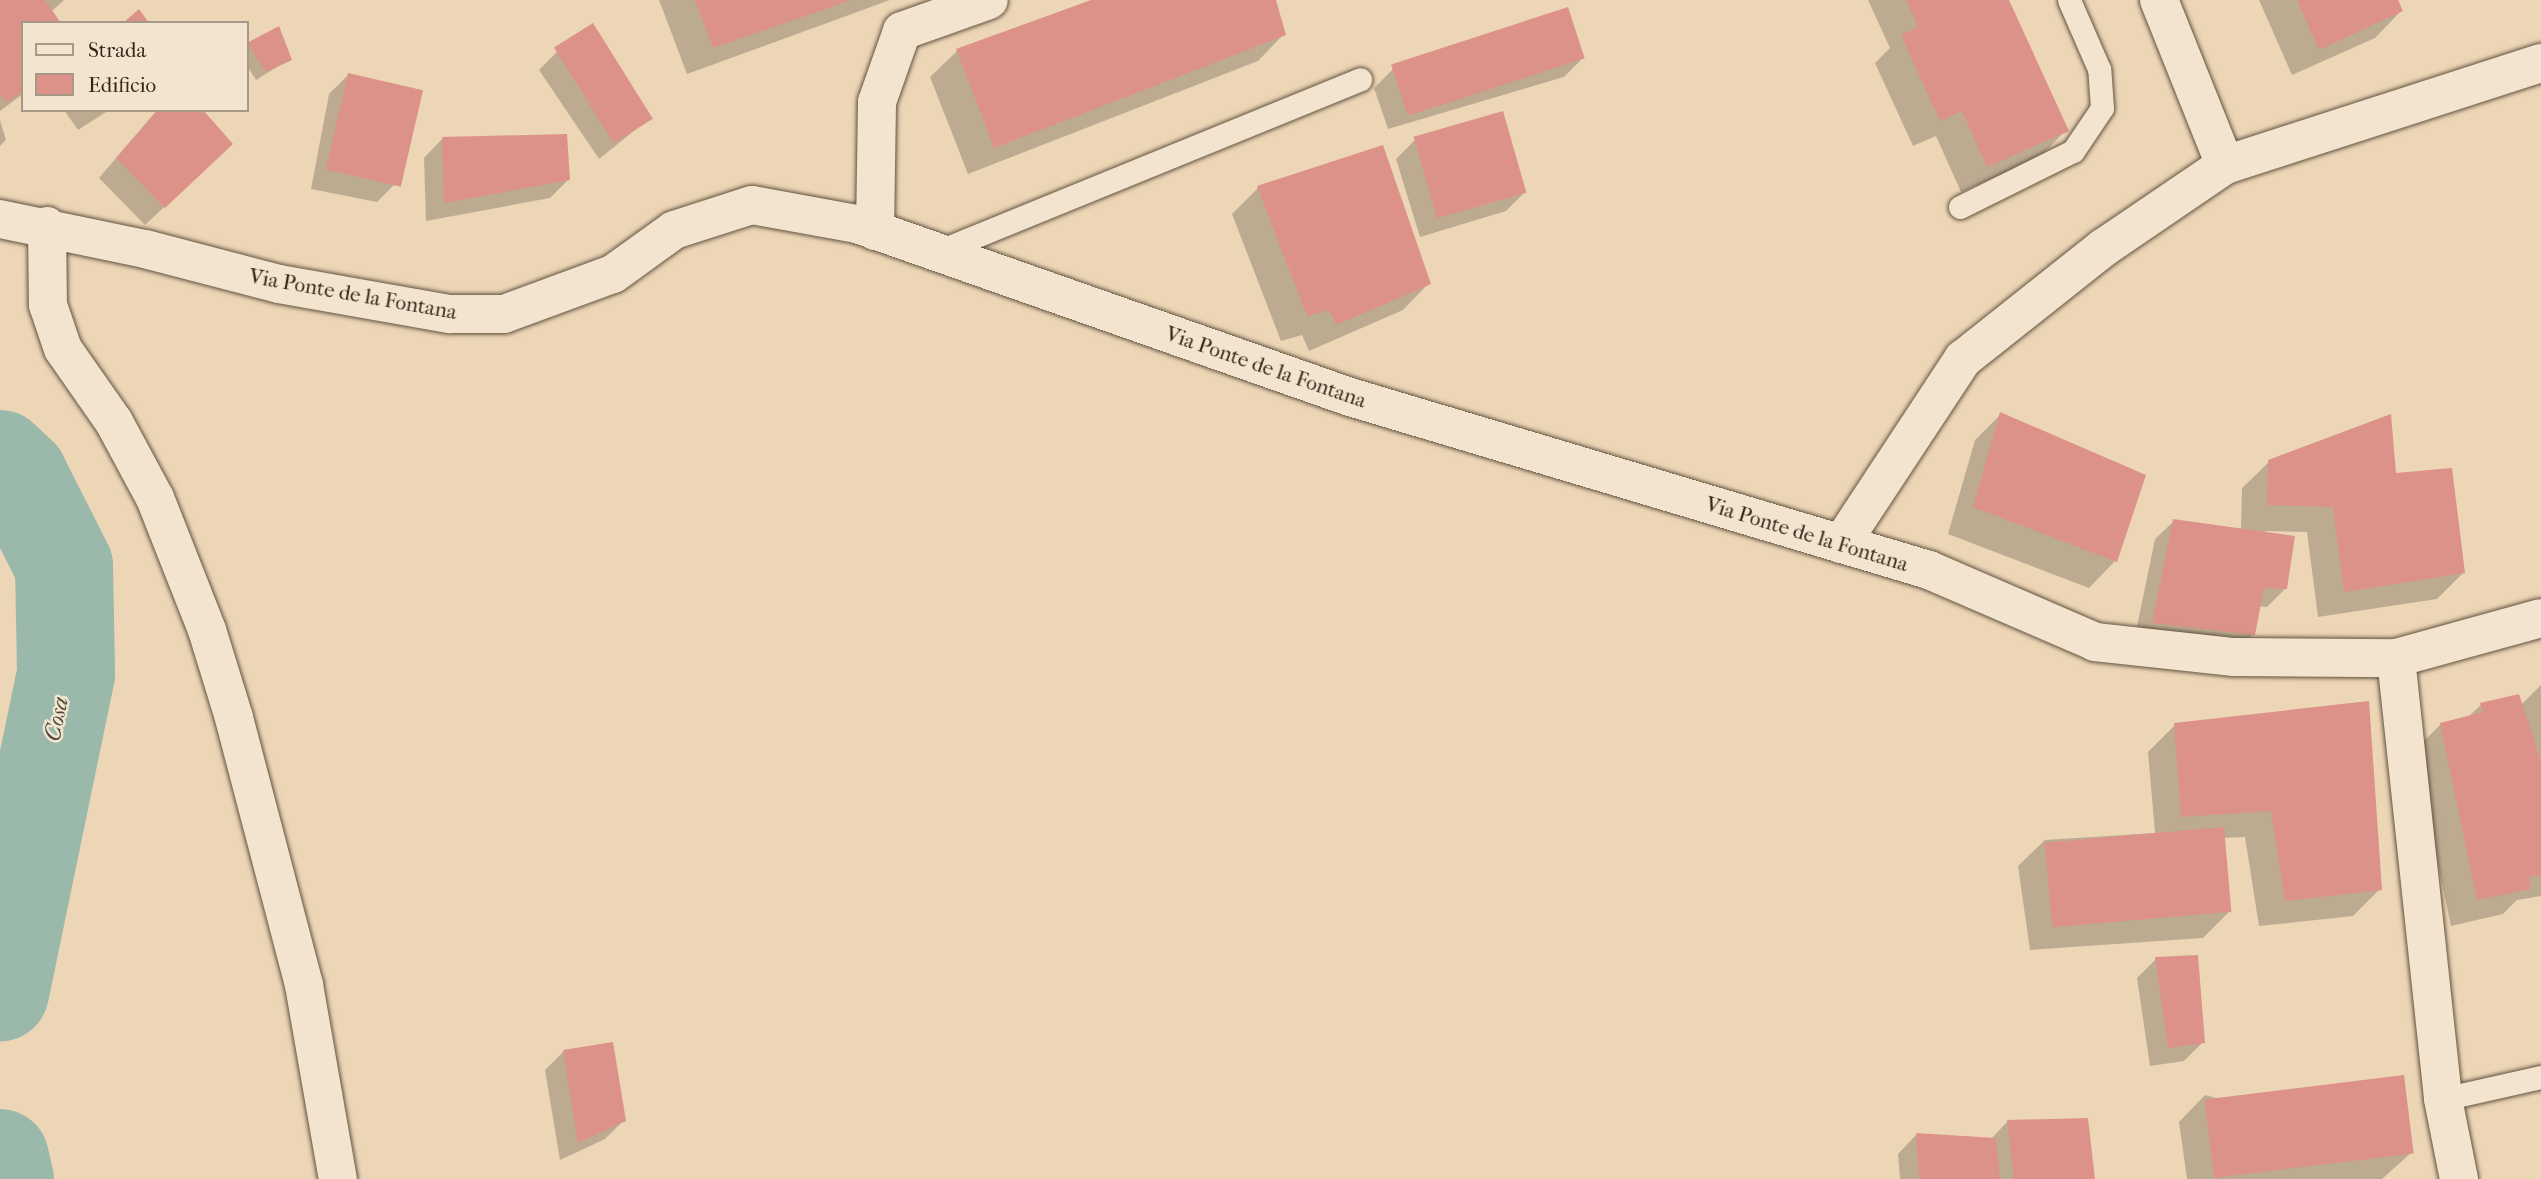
<!DOCTYPE html>
<html>
<head>
<meta charset="utf-8">
<style>
	body { margin:0 }
	#map { position:relative; width:2541px; height:1179px; overflow:hidden; background:#edd6b6; font-family:"IM FELL French Canon",serif }
	div>[style] { position:absolute }
	[style*='--x'] { left:calc(var(--x)*1px); top:calc(var(--y)*1px); width:calc(var(--w)*1px); rotate:calc(var(--a)*1deg) }
	.shadow>* { inset:0; background:#0003 }
	.river>* { height:98px; margin:-49px; padding:0 49px; transform-origin:49px; border-radius:49px; background:#9ab9aa }
	.building>* { inset:0; background:#dc9289; transform-origin:0 0 }
	.roads { filter:drop-shadow(0 0 2px #625340) drop-shadow(0 0 2px #625340) }
	.lane>* { height:23px; margin:-11.5px; padding:0 11.5px; transform-origin:11.5px; border-radius:11.5px; background:#f3e4d0 }
	.street>* { height:38px; margin:-19px; padding:0 19px; transform-origin:19px; border-radius:19px; background:#f3e4d0 }
	span { translate:-50% -50%; white-space:nowrap; text-align:center; line-height:1.15; -webkit-text-stroke:5px #f3e4d0; paint-order:stroke }
	.street-label { font-size:21px; color:#342719 }
	.water-label { font-size:23px; color:#4e4c3d; font-style:italic }
	.legend { position:absolute; left:21px; top:21px; width:228px; height:91px; box-sizing:border-box; background:#f3e4d0; border:2px solid #a79887; margin:0; padding:9px 12px; list-style:none; font-size:21px; color:#342719 }
	.legend li { display:flex; align-items:center; gap:14px; height:35px }
	.legend b { width:35px; border:2px solid #a79887 }
</style>
</head>
<body>
<div id="map">
	<div class="shadow">
		<i style="clip-path:polygon(0 0,64px 0,51px 12px,23px 23px,23px 94px,0 111px)"></i>
		<i style="clip-path:polygon(659px 0,890px 0,687px 74px)"></i>
		<i style="clip-path:polygon(1096px 0,1274px 0,1284px 34px,1258px 61px,968px 174px,930px 77px,957px 51px)"></i>
		<i style="clip-path:polygon(1868px 0,2007px 0,2066px 130px,2040px 157px,1961px 192px,1936px 136px,1913px 146px,1875px 63px,1890px 48px)"></i>
		<i style="clip-path:polygon(2259px 0,2396px 0,2401px 11px,2375px 38px,2292px 75px)"></i>
		<i style="clip-path:polygon(1567px 9px,1583px 58px,1564px 77px,1388px 129px,1374px 88px,1393px 69px)"></i>
		<i style="clip-path:polygon(278px 29px,290px 59px,256px 80px,247px 66px,247px 45px)"></i>
		<i style="clip-path:polygon(557px 52px,650px 118px,599px 159px,539px 70px)"></i>
		<i style="clip-path:polygon(348px 75px,396px 183px,377px 202px,311px 189px,329px 94px)"></i>
		<i style="clip-path:polygon(64px 110px,109px 110px,78px 130px)"></i>
		<i style="clip-path:polygon(157px 110px,201px 110px,212px 162px,145px 225px,99px 178px)"></i>
		<i style="clip-path:polygon(0 120px,6px 140px,0 146px)"></i>
		<i style="clip-path:polygon(442px 139px,569px 179px,550px 198px,426px 221px,424px 158px)"></i>
		<i style="clip-path:polygon(1415px 140px,1525px 192px,1506px 211px,1420px 237px,1396px 159px)"></i>
		<i style="clip-path:polygon(1258px 188px,1429px 283px,1403px 310px,1309px 351px,1302px 335px,1281px 341px,1232px 214px)"></i>
		<i style="clip-path:polygon(2001px 414px,2144px 476px,2115px 561px,2089px 588px,1948px 534px,1975px 440px)"></i>
		<i style="clip-path:polygon(2269px 462px,2395px 474px,2463px 573px,2437px 599px,2318px 617px,2307px 532px,2265px 531px,2286px 588px,2267px 607px,2258px 606px,2253px 634px,2235px 653px,2134px 641px,2155px 539px,2174px 521px,2241px 530px,2242px 488px)"></i>
		<i style="clip-path:polygon(2541px 685px,2541px 896px,2517px 900px,2503px 914px,2451px 926px,2414px 751px,2441px 724px,2468px 717px,2481px 705px,2518px 696px,2521px 705px)"></i>
		<i style="clip-path:polygon(2175px 725px,2380px 889px,2353px 916px,2259px 926px,2245px 837px,2223px 838px,2230px 911px,2203px 938px,2030px 950px,2018px 866px,2045px 840px,2155px 833px,2148px 752px)"></i>
		<i style="clip-path:polygon(2156px 959px,2203px 1042px,2184px 1061px,2150px 1066px,2137px 978px)"></i>
		<i style="clip-path:polygon(564px 1051px,624px 1120px,605px 1139px,560px 1160px,545px 1070px)"></i>
		<i style="clip-path:polygon(2205px 1095px,2412px 1152px,2382px 1179px,2187px 1179px,2179px 1122px)"></i>
		<i style="clip-path:polygon(2007px 1122px,2094px 1179px,1900px 1179px,1898px 1154px,1916px 1135px,1990px 1140px)"></i>
	</div>
	<div class="river">
		<i style="--x:0;--y:459;--w:26;--a:43"></i>
		<i style="--x:19;--y:477;--w:100;--a:63.2"></i>
		<i style="--x:64;--y:566;--w:108;--a:88.9"></i>
		<i style="--x:66;--y:674;--w:325;--a:101.7"></i>
		<i style="--x:0;--y:1158;--w:22;--a:77"></i>
	</div>
	<div class="building">
		<i style="clip-path:polygon(0 0,45px 0,61px 23px,23px 23px,23px 91px,6px 103px,0 94px)"></i>
		<i style="clip-path:polygon(695px 0,851px 0,713px 48px)"></i>
		<i style="clip-path:polygon(1091px 0,1276px 0,1286px 35px,994px 148px,956px 49px)"></i>
		<i style="clip-path:polygon(1906px 0,2009px 0,2069px 131px,1987px 167px,1962px 111px,1940px 121px,1901px 35px,1918px 27px)"></i>
		<i style="clip-path:polygon(2297px 0,2398px 0,2403px 11px,2319px 50px)"></i>
		<i style="left:1568px;top:7px;width:54px;height:186px;rotate:72deg"></i>
		<i style="clip-path:polygon(139px 9px,149px 23px,123px 23px)"></i>
		<i style="left:593px;top:23px;width:113px;height:46px;rotate:58deg"></i>
		<i style="clip-path:polygon(279px 26px,292px 60px,266px 72px,247px 43px)"></i>
		<i style="left:348px;top:73px;width:77px;height:99px;rotate:13deg"></i>
		<i style="clip-path:polygon(158px 110px,203px 110px,233px 144px,165px 208px,116px 158px)"></i>
		<i style="left:1503px;top:111px;width:85px;height:93px;rotate:74deg"></i>
		<i style="clip-path:polygon(567px 134px,570px 180px,444px 203px,442px 137px)"></i>
		<i style="clip-path:polygon(1383px 145px,1431px 284px,1336px 325px,1329px 310px,1307px 316px,1257px 186px)"></i>
		<i style="clip-path:polygon(2000px 412px,2146px 475px,2117px 562px,1973px 507px)"></i>
		<i style="clip-path:polygon(2391px 414px,2396px 473px,2452px 468px,2465px 573px,2344px 592px,2333px 507px,2267px 505px,2268px 460px)"></i>
		<i style="clip-path:polygon(2173px 519px,2295px 536px,2287px 589px,2264px 588px,2255px 635px,2152px 623px)"></i>
		<i style="clip-path:polygon(2519px 694px,2541px 762px,2541px 875px,2529px 877px,2531px 889px,2477px 900px,2440px 723px,2483px 712px,2480px 703px)"></i>
		<i style="clip-path:polygon(2369px 701px,2382px 890px,2285px 901px,2271px 811px,2181px 817px,2174px 723px)"></i>
		<i style="left:2224px;top:827px;width:85px;height:180px;rotate:85deg"></i>
		<i style="clip-path:polygon(2198px 955px,2205px 1043px,2168px 1048px,2155px 957px)"></i>
		<i style="clip-path:polygon(613px 1042px,626px 1121px,578px 1143px,563px 1050px)"></i>
		<i style="left:2404px;top:1075px;width:79px;height:201px;rotate:83deg"></i>
		<i style="clip-path:polygon(2088px 1118px,2095px 1179px,2014px 1179px,2007px 1120px)"></i>
		<i style="clip-path:polygon(1916px 1133px,1996px 1138px,2000px 1179px,1919px 1179px)"></i>
	</div>
	<div class="roads">
		<div class="lane">
			<i style="--x:1960;--y:207;--w:126;--a:-26.4"></i>
			<i style="--x:2073;--y:151;--w:52;--a:-56"></i>
			<i style="--x:2102;--y:108;--w:39;--a:-94"></i>
			<i style="--x:2099;--y:69;--w:75;--a:-113.5"></i>
			<i style="--x:937;--y:252;--w:457;--a:-22.2"></i>
			<i style="--x:2443;--y:1099;--w:100;--a:-12.7"></i>
		</div>
		<div class="street">
			<i style="--x:2159;--y:0;--w:178;--a:68.2"></i>
			<i style="--x:0;--y:219;--w:148;--a:11.7"></i>
			<i style="--x:145;--y:249;--w:138;--a:14.6"></i>
			<i style="--x:279;--y:284;--w:174;--a:10"></i>
			<i style="--x:450;--y:314;--w:54;--a:0"></i>
			<i style="--x:504;--y:314;--w:116;--a:-20.2"></i>
			<i style="--x:613;--y:274;--w:75;--a:-35.8"></i>
			<i style="--x:674;--y:230;--w:82;--a:-17.8"></i>
			<i style="--x:752;--y:205;--w:107;--a:10.3"></i>
			<i style="--x:857;--y:224;--w:522;--a:19.34"></i>
			<i style="--x:1350;--y:397;--w:604;--a:16.64"></i>
			<i style="--x:1929;--y:570;--w:181;--a:23.4"></i>
			<i style="--x:2095;--y:642;--w:140;--a:6.2"></i>
			<i style="--x:2234;--y:657;--w:162;--a:0.4"></i>
			<i style="--x:2396;--y:658;--w:150;--a:-15.4"></i>
			<i style="--x:47;--y:226;--w:79;--a:89.3"></i>
			<i style="--x:48;--y:305;--w:46;--a:71.2"></i>
			<i style="--x:63;--y:349;--w:89;--a:55.1"></i>
			<i style="--x:114;--y:422;--w:86;--a:61.7"></i>
			<i style="--x:155;--y:498;--w:142;--a:68.5"></i>
			<i style="--x:207;--y:630;--w:92;--a:72.9"></i>
			<i style="--x:234;--y:718;--w:276;--a:75.3"></i>
			<i style="--x:304;--y:985;--w:197;--a:80.1"></i>
			<i style="--x:875;--y:231;--w:129;--a:-89.1"></i>
			<i style="--x:877;--y:102;--w:75;--a:-70.6"></i>
			<i style="--x:902;--y:31;--w:92;--a:-19.6"></i>
			<i style="--x:1841;--y:544;--w:222;--a:-56.6"></i>
			<i style="--x:1963;--y:359;--w:179;--a:-38.4"></i>
			<i style="--x:2103;--y:248;--w:148;--a:-34.2"></i>
			<i style="--x:2225;--y:165;--w:332;--a:-17.9"></i>
			<i style="--x:2396;--y:658;--w:443;--a:83.9"></i>
			<i style="--x:2443;--y:1099;--w:82;--a:78.7"></i>
		</div>
	</div>
	<div class="street-label">
		<span style="left:353px;top:294px;rotate:10deg">Via Ponte de la Fontana</span>
		<span style="left:1266px;top:367px;rotate:19deg">Via Ponte de la Fontana</span>
		<span style="left:1807px;top:534px;rotate:17deg">Via Ponte de la Fontana</span>
	</div>
	<div class="water-label">
		<span style="left:57px;top:719px;rotate:-78deg">Cosa</span>
	</div>
	<ul class="legend">
	<li><b style="height:9px;background:#f3e4d0"></b>Strada</li>
	<li><b style="height:19px;background:#dc9289"></b>Edificio</li>
	</ul>
</div>
</body>
</html>
